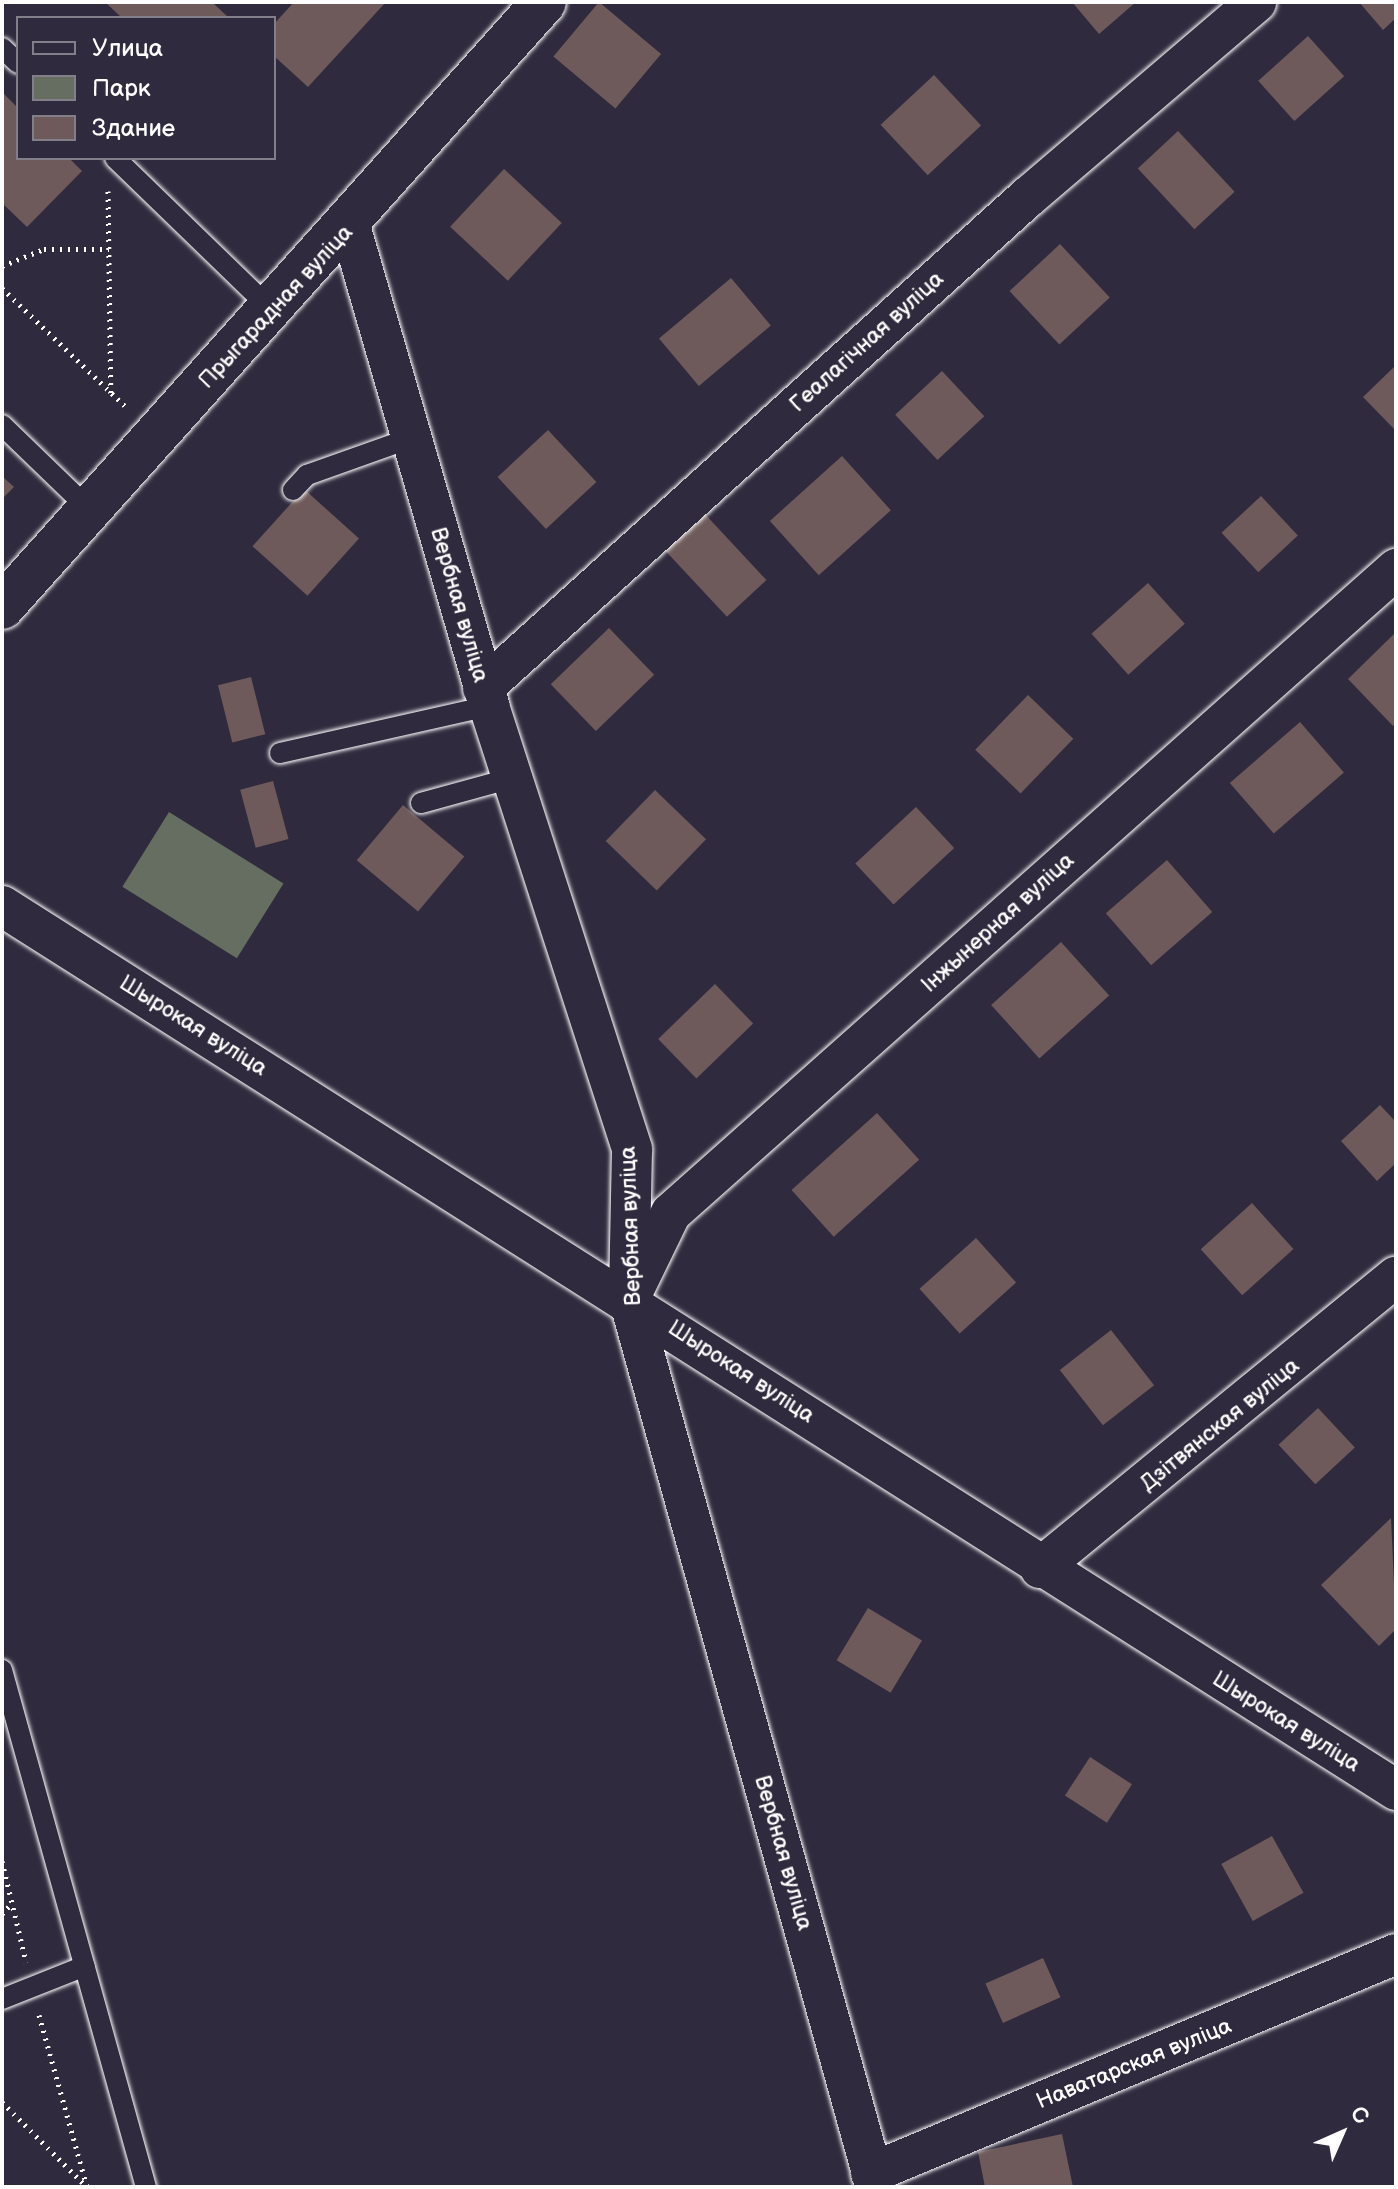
<!DOCTYPE html>
<html>
<head>
<meta charset="utf-8">
<style>
	body { margin:0 }
	#map { position:relative; width:1398px; height:2189px; overflow:hidden; background:#2f2a3d; font-family:"Balsamiq Sans",sans-serif }
	div>[style] { position:absolute }
	[style*='--x'] { left:calc(var(--x)*1px); top:calc(var(--y)*1px); width:calc(var(--w)*1px); rotate:calc(var(--a)*1deg) }
	.green>* { inset:0; background:#666e61; transform-origin:0 0 }
	.building>* { inset:0; background:#6e5a5b; transform-origin:0 0 }
	.path>* { height:5px; margin-top:-2.5px; transform-origin:0; background:repeating-linear-gradient(90deg,#fff 0 2px,transparent 0 8px) }
	.roads { filter:drop-shadow(0 0 2px #fff) drop-shadow(0 0 2px #fff) }
	.lane>* { height:20px; margin:-10px; padding:0 10px; transform-origin:10px; border-radius:10px; background:#2f2a3d }
	.street>* { height:40px; margin:-20px; padding:0 20px; transform-origin:20px; border-radius:20px; background:#2f2a3d }
	.secondary>* { height:44px; margin:-22px; padding:0 22px; transform-origin:22px; border-radius:22px; background:#2f2a3d }
	span { translate:-50% -50%; white-space:nowrap; text-align:center; line-height:1.15; -webkit-text-stroke:6px #2f2a3d; paint-order:stroke }
	.street-label { font-size:22px; color:#fff }
	.frame { position:absolute; inset:0; border:4px solid #fff; pointer-events:none }
	.legend { position:absolute; left:16px; top:16px; width:260px; height:144px; box-sizing:border-box; background:#2f2a3d; border:2px solid #827f8b; margin:0; padding:10px 14px; list-style:none; font-size:24px; color:#fff }
	.legend li { display:flex; align-items:center; gap:16px; height:40px }
	.legend b { width:40px; border:2px solid #827f8b }
	.north { position:absolute; left:1302px; top:2093px; width:80px; height:80px; -webkit-text-stroke:6px #2f2a3d; paint-order:stroke; rotate:45deg; font-size:22px; font-weight:700; line-height:32px; text-align:center; color:#fff }
	.north::after { content:''; display:block; margin:auto; width:28px; height:36px; background:#fff; clip-path:polygon(50% 0,100% 100%,50% 72%,0 100%) }
</style>
</head>
<body>
<div id="map">
	<div class="green">
		<i style="left:169px;top:812px;width:135px;height:88px;rotate:32deg"></i>
	</div>
	<div class="building">
		<i style="clip-path:polygon(105px 2px,212px 2px,229px 18px,122px 18px)"></i>
		<i style="clip-path:polygon(294px 2px,386px 2px,308px 87px,274px 56px,274px 24px)"></i>
		<i style="left:599px;top:2px;width:81px;height:71px;rotate:40deg"></i>
		<i style="clip-path:polygon(1072px 2px,1136px 2px,1099px 34px)"></i>
		<i style="clip-path:polygon(1359px 2px,1396px 2px,1396px 18px,1383px 30px)"></i>
		<i style="left:1308px;top:36px;width:54px;height:67px;rotate:48deg"></i>
		<i style="left:934px;top:75px;width:69px;height:73px;rotate:47deg"></i>
		<i style="clip-path:polygon(2px 92px,18px 108px,18px 158px,69px 158px,82px 171px,27px 227px,2px 203px)"></i>
		<i style="left:1178px;top:131px;width:83px;height:55px;rotate:47deg"></i>
		<i style="left:504px;top:169px;width:79px;height:79px;rotate:43deg"></i>
		<i style="left:1060px;top:244px;width:73px;height:69px;rotate:47deg"></i>
		<i style="left:731px;top:278px;width:62px;height:94px;rotate:50deg"></i>
		<i style="clip-path:polygon(1396px 365px,1396px 431px,1363px 397px)"></i>
		<i style="left:942px;top:371px;width:62px;height:64px;rotate:47deg"></i>
		<i style="left:548px;top:430px;width:71px;height:69px;rotate:47deg"></i>
		<i style="left:842px;top:456px;width:73px;height:97px;rotate:48deg"></i>
		<i style="clip-path:polygon(2px 476px,14px 487px,2px 499px)"></i>
		<i style="left:304px;top:489px;width:74px;height:77px;rotate:42deg"></i>
		<i style="left:1261px;top:496px;width:54px;height:54px;rotate:47deg"></i>
		<i style="left:703px;top:512px;width:93px;height:54px;rotate:47deg"></i>
		<i style="left:1148px;top:583px;width:55px;height:76px;rotate:48deg"></i>
		<i style="left:609px;top:628px;width:65px;height:81px;rotate:46deg"></i>
		<i style="clip-path:polygon(1396px 632px,1396px 723px,1393px 726px,1348px 679px)"></i>
		<i style="left:251px;top:677px;width:59px;height:34px;rotate:76deg"></i>
		<i style="left:1028px;top:695px;width:63px;height:76px;rotate:44deg"></i>
		<i style="left:1300px;top:722px;width:67px;height:93px;rotate:49deg"></i>
		<i style="left:273px;top:781px;width:60px;height:34px;rotate:75deg"></i>
		<i style="left:655px;top:790px;width:71px;height:71px;rotate:44deg"></i>
		<i style="left:403px;top:805px;width:80px;height:72px;rotate:40deg"></i>
		<i style="left:916px;top:807px;width:56px;height:83px;rotate:47deg"></i>
		<i style="left:1167px;top:860px;width:69px;height:81px;rotate:49deg"></i>
		<i style="left:1061px;top:942px;width:72px;height:94px;rotate:48deg"></i>
		<i style="left:715px;top:984px;width:55px;height:79px;rotate:46deg"></i>
		<i style="clip-path:polygon(1380px 1105px,1396px 1122px,1396px 1163px,1377px 1181px,1341px 1141px)"></i>
		<i style="left:877px;top:1113px;width:63px;height:115px;rotate:48deg"></i>
		<i style="left:1252px;top:1203px;width:62px;height:69px;rotate:48deg"></i>
		<i style="left:976px;top:1238px;width:60px;height:76px;rotate:48deg"></i>
		<i style="left:1111px;top:1330px;width:70px;height:65px;rotate:52deg"></i>
		<i style="left:1318px;top:1408px;width:54px;height:54px;rotate:47deg"></i>
		<i style="clip-path:polygon(1391px 1518px,1396px 1629px,1379px 1646px,1321px 1585px)"></i>
		<i style="left:868px;top:1608px;width:63px;height:61px;rotate:31deg"></i>
		<i style="left:1090px;top:1757px;width:50px;height:46px;rotate:33deg"></i>
		<i style="left:1272px;top:1836px;width:65px;height:58px;rotate:61deg"></i>
		<i style="left:1043px;top:1958px;width:43px;height:63px;rotate:66deg"></i>
		<i style="clip-path:polygon(1062px 2134px,1073px 2187px,985px 2187px,978px 2152px)"></i>
	</div>
	<div class="path">
		<i style="--x:108;--y:191;--w:203;--a:89.2"></i>
		<i style="--x:2;--y:266;--w:45;--a:-22"></i>
		<i style="--x:44;--y:249;--w:65;--a:0"></i>
		<i style="--x:2;--y:288;--w:173;--a:43.8"></i>
		<i style="--x:2;--y:1861;--w:104;--a:76.6"></i>
		<i style="--x:2;--y:1914;--w:15;--a:-48"></i>
		<i style="--x:39;--y:2015;--w:179;--a:74.4"></i>
		<i style="--x:2;--y:2102;--w:119;--a:45"></i>
	</div>
	<div class="roads">
		<div class="lane">
			<i style="--x:2;--y:48;--w:22;--a:43"></i>
			<i style="--x:115;--y:158;--w:219;--a:44.1"></i>
			<i style="--x:2;--y:425;--w:122;--a:44"></i>
			<i style="--x:293;--y:490;--w:21;--a:-47"></i>
			<i style="--x:307;--y:475;--w:110;--a:-19.6"></i>
			<i style="--x:280;--y:753;--w:214;--a:-12.7"></i>
			<i style="--x:421;--y:803;--w:94;--a:-15.4"></i>
			<i style="--x:2;--y:1670;--w:537;--a:74.44"></i>
			<i style="--x:2;--y:1999;--w:89;--a:-21.7"></i>
		</div>
		<div class="street">
			<i style="--x:350;--y:226;--w:500;--a:73.8"></i>
			<i style="--x:489;--y:706;--w:466;--a:72.1"></i>
			<i style="--x:632;--y:1150;--w:149;--a:91.2"></i>
			<i style="--x:629;--y:1299;--w:922;--a:74.46"></i>
			<i style="--x:483;--y:688;--w:734;--a:-42.02"></i>
			<i style="--x:1028;--y:197;--w:300;--a:-40.5"></i>
			<i style="--x:2;--y:906;--w:1651;--a:32.38"></i>
			<i style="--x:635;--y:1287;--w:82;--a:-64.1"></i>
			<i style="--x:671;--y:1213;--w:970;--a:-41.61"></i>
			<i style="--x:1040;--y:1568;--w:460;--a:-39.3"></i>
			<i style="--x:871;--y:2173;--w:569;--a:-22.64"></i>
		</div>
		<div class="secondary">
			<i style="--x:2;--y:607;--w:812;--a:-48.14"></i>
		</div>
	</div>
	<div class="street-label">
		<span style="left:276px;top:307px;rotate:-47deg">Прыгарадная вуліца</span>
		<span style="left:867px;top:342px;rotate:-42deg">Геалагічная вуліца</span>
		<span style="left:459px;top:605px;rotate:74deg">Вербная вуліца</span>
		<span style="left:998px;top:923px;rotate:-42deg">Інжынерная вуліца</span>
		<span style="left:193px;top:1026px;rotate:32deg">Шырокая вуліца</span>
		<span style="left:631px;top:1226px;rotate:-92deg">Вербная вуліца</span>
		<span style="left:741px;top:1372px;rotate:33deg">Шырокая вуліца</span>
		<span style="left:1220px;top:1425px;rotate:-39deg">Дзітвянская вуліца</span>
		<span style="left:1286px;top:1722px;rotate:32deg">Шырокая вуліца</span>
		<span style="left:783px;top:1853px;rotate:74deg">Вербная вуліца</span>
		<span style="left:1134px;top:2064px;rotate:-22deg">Наватарская вуліца</span>
	</div>
	<div class="frame"></div>
	<ul class="legend">
	<li><b style="height:10px;background:#2f2a3d"></b>Улица</li>
	<li><b style="height:22px;background:#666e61"></b>Парк</li>
	<li><b style="height:22px;background:#6e5a5b"></b>Здание</li>
	</ul>
	<div class="north">С</div>
</div>
</body>
</html>
